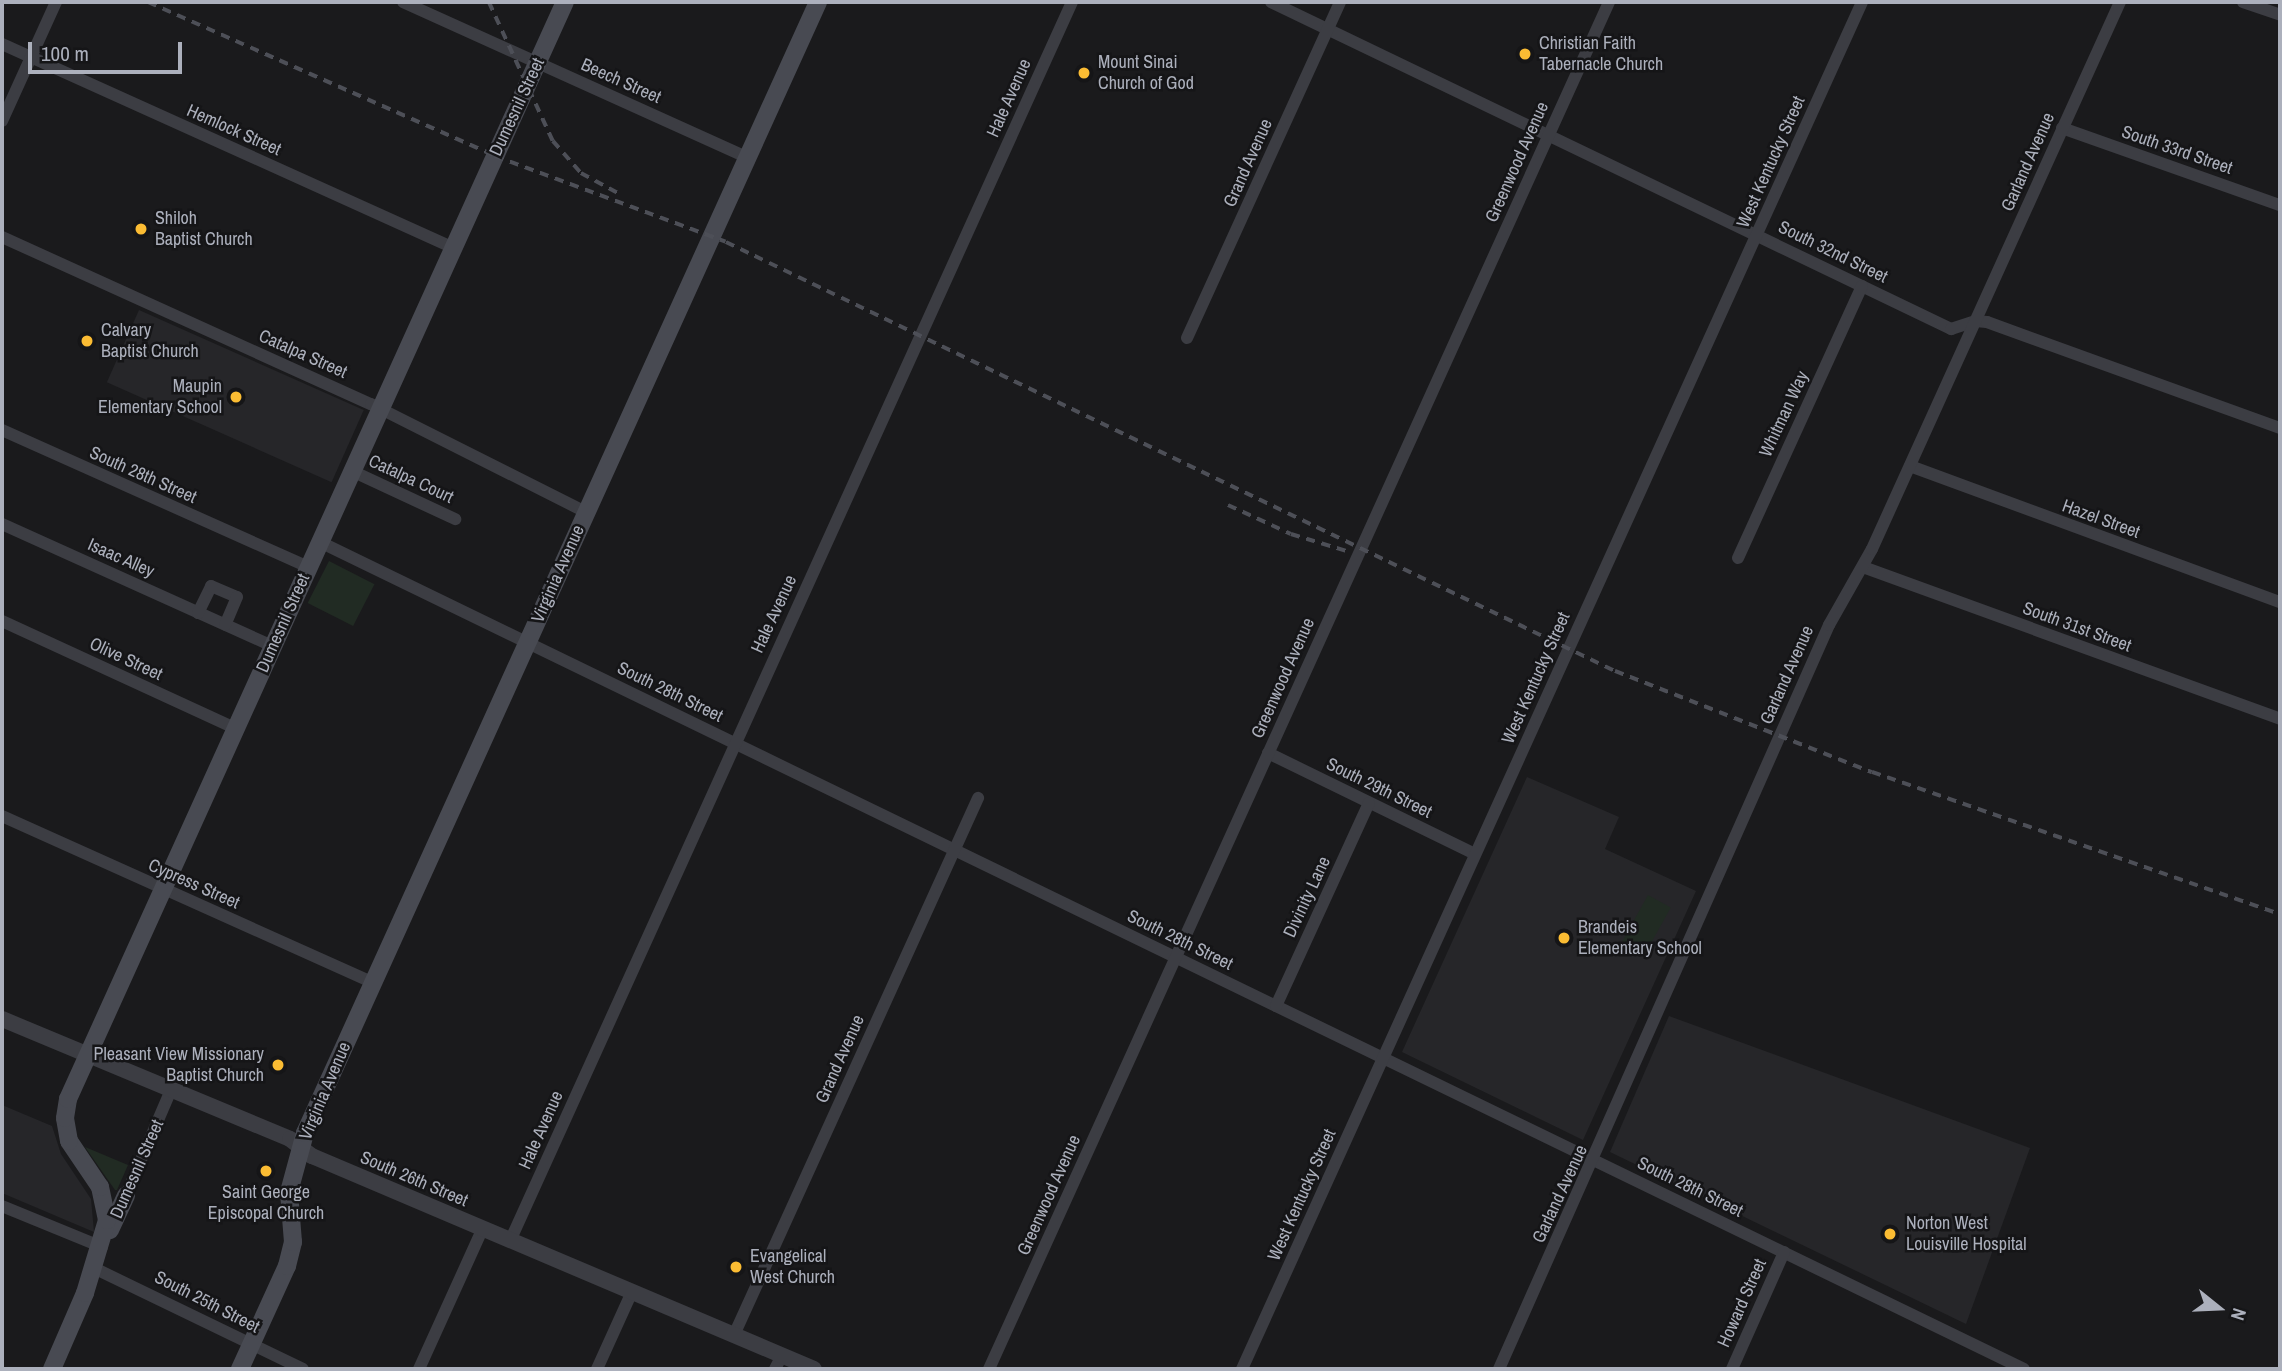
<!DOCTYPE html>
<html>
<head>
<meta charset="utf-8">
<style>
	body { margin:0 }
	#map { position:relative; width:2282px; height:1371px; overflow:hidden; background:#1a1a1c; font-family:"Archivo Narrow",sans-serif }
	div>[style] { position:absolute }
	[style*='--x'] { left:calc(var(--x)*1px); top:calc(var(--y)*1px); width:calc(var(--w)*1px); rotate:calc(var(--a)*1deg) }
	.built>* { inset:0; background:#262629; transform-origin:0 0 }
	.green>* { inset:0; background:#212b23; transform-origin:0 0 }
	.minor>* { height:12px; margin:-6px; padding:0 6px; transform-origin:6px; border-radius:6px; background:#3c3d43 }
	.tertiary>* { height:16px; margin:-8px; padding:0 8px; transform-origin:8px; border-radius:8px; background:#3c3d43 }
	.secondary>* { height:18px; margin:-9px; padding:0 9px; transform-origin:9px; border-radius:9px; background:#484a52 }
	.rail>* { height:3.5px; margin-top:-1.75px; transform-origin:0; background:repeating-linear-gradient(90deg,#4d4f57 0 9px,transparent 0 16px) }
	.dots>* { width:19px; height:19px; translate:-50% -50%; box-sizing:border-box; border:4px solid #151517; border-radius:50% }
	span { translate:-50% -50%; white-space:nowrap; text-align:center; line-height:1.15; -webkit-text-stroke:5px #151517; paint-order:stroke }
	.poi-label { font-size:18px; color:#acb0bc }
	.left { translate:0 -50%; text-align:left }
	.right { translate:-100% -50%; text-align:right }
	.street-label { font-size:18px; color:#acb0bc }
	.frame { position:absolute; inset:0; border:4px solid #acb0bc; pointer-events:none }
	.north { position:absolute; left:2184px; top:1273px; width:70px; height:70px; -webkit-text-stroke:5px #151517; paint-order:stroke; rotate:108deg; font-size:19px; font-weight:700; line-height:28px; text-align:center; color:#acb0bc }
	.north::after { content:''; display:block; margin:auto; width:24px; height:32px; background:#acb0bc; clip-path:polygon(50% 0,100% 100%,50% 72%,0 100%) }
	.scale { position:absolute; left:28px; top:42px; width:154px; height:32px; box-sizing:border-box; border:4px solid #acb0bc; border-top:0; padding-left:9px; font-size:21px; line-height:24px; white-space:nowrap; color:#acb0bc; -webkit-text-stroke:5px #151517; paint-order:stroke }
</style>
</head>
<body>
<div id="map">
	<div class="built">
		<i style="left:139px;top:310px;width:246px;height:79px;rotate:24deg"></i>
		<i style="clip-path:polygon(1527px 777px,1619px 817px,1605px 849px,1696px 891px,1583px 1140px,1402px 1052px)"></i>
		<i style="clip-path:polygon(1669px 1016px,2030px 1148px,1966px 1324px,1610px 1152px)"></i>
		<i style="clip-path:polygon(2px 1105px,52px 1126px,61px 1154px,91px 1199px,94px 1232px,2px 1193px)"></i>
	</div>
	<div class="green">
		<i style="left:329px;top:561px;width:51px;height:47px;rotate:27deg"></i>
		<i style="left:1648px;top:895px;width:26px;height:56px;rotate:29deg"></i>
		<i style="clip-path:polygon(85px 1147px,128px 1165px,117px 1190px,115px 1190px)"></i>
	</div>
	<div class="minor">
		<i style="--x:403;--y:2;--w:379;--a:24.3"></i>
		<i style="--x:1271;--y:2;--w:755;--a:25.68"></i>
		<i style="--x:1951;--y:329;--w:25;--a:-18"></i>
		<i style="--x:1975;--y:321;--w:12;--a:5"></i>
		<i style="--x:1987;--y:322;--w:312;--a:19.9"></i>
		<i style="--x:2243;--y:2;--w:39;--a:19"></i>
		<i style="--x:2;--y:44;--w:495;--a:24.3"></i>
		<i style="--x:2;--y:121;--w:131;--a:-65.6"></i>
		<i style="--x:2062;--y:128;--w:231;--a:19.5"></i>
		<i style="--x:2;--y:237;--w:405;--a:24.4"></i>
		<i style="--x:371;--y:404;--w:241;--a:26.7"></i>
		<i style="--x:1187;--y:338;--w:369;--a:-65.5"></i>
		<i style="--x:2;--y:430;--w:335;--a:24.1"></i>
		<i style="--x:1910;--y:466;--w:394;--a:20.2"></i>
		<i style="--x:352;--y:471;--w:114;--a:25"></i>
		<i style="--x:2;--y:524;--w:296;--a:24.3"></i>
		<i style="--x:320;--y:542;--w:1894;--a:25.89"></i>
		<i style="--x:1738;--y:558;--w:299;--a:-65.5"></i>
		<i style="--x:1863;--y:567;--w:444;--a:20"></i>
		<i style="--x:198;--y:613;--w:30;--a:-64"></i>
		<i style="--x:211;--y:586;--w:28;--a:23"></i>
		<i style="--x:237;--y:597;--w:30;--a:113"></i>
		<i style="--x:2;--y:621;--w:256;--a:24.7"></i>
		<i style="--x:1268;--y:753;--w:230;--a:26"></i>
		<i style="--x:2;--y:816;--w:407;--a:24.2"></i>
		<i style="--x:1276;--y:1006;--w:223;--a:-65.4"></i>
		<i style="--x:126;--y:1195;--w:114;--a:-66.8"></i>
		<i style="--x:2;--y:1206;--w:108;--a:22.3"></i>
		<i style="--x:510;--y:1241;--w:1361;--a:-65.6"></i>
		<i style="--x:94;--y:1268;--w:232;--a:25.8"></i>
		<i style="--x:734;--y:1335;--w:590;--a:-65.56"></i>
		<i style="--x:419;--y:1369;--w:155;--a:-65.6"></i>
		<i style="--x:597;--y:1369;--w:85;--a:-65.6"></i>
		<i style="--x:775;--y:1369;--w:16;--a:-63"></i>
		<i style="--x:989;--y:1369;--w:1501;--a:-65.6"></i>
		<i style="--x:1242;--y:1369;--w:1501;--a:-65.6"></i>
		<i style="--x:1499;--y:1369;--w:814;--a:-66.08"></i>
		<i style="--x:1829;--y:625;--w:87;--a:-60.5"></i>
		<i style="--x:1872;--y:549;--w:601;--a:-65.61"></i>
		<i style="--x:1732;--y:1369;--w:128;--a:-66"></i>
	</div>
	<div class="tertiary">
		<i style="--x:2;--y:1019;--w:312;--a:22.6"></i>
		<i style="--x:290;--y:1139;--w:28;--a:38"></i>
		<i style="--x:312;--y:1156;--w:545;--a:22.99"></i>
	</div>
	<div class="secondary">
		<i style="--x:110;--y:1230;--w:38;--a:-65"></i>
		<i style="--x:52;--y:1369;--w:83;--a:-66.5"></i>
		<i style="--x:85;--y:1293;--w:76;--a:-73.2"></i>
		<i style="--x:107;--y:1220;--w:34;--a:-102"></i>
		<i style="--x:100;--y:1187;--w:55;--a:-124"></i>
		<i style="--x:69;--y:1141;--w:23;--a:-100"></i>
		<i style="--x:65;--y:1118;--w:19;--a:-81"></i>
		<i style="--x:68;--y:1099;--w:1204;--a:-65.63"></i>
		<i style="--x:240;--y:1369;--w:113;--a:-65.5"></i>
		<i style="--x:287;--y:1266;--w:25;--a:-76"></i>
		<i style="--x:293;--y:1242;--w:50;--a:-94.6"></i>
		<i style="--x:289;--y:1192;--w:61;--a:-74.8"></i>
		<i style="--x:305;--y:1133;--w:1242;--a:-65.6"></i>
	</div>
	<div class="rail">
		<i style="--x:148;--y:2;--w:380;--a:23.9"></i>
		<i style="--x:495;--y:156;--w:246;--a:20.4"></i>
		<i style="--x:726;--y:242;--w:987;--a:25.76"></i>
		<i style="--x:1615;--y:671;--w:276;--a:21.5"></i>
		<i style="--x:1872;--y:772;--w:432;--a:19.2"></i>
		<i style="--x:489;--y:2;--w:153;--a:65.3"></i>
		<i style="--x:553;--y:141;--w:43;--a:48.8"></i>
		<i style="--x:581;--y:173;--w:42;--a:28.4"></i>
		<i style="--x:1228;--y:505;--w:69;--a:24.7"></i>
		<i style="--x:1291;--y:534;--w:62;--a:17"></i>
	</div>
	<div class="dots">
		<i style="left:1525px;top:54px;background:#fbbc33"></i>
		<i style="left:1084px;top:73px;background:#fbbc33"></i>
		<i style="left:141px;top:229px;background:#fbbc33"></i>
		<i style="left:87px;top:341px;background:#fbbc33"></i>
		<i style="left:236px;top:397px;background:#fbbc33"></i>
		<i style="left:1564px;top:938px;background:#fbbc33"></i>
		<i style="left:278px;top:1065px;background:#fbbc33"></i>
		<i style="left:266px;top:1171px;background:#fbbc33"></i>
		<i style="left:1890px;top:1234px;background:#fbbc33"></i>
		<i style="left:736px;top:1267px;background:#fbbc33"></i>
	</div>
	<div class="poi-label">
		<span class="left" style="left:1539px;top:54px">Christian Faith<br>Tabernacle Church</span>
		<span class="left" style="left:1098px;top:73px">Mount Sinai<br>Church of God</span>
		<span class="left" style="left:155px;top:229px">Shiloh<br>Baptist Church</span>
		<span class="left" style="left:101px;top:341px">Calvary<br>Baptist Church</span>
		<span class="right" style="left:222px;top:397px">Maupin<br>Elementary School</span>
		<span class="left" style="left:1578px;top:938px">Brandeis<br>Elementary School</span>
		<span class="right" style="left:264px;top:1065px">Pleasant View Missionary<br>Baptist Church</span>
		<span style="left:266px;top:1203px">Saint George<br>Episcopal Church</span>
		<span class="left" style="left:1906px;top:1234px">Norton West<br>Louisville Hospital</span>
		<span class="left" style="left:750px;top:1267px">Evangelical<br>West Church</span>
	</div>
	<div class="street-label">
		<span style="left:621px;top:81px;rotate:24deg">Beech Street</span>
		<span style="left:1009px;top:98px;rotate:-66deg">Hale Avenue</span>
		<span style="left:517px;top:107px;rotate:-65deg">Dumesnil Street</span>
		<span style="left:234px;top:130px;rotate:24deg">Hemlock Street</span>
		<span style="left:2177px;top:150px;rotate:19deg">South 33rd Street</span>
		<span style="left:1517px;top:162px;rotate:-66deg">Greenwood Avenue</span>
		<span style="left:1771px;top:162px;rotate:-66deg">West Kentucky Street</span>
		<span style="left:2028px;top:162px;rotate:-66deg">Garland Avenue</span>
		<span style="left:1248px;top:163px;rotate:-66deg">Grand Avenue</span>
		<span style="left:1833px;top:252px;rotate:26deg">South 32nd Street</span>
		<span style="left:303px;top:354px;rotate:24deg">Catalpa Street</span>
		<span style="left:1784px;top:414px;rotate:-65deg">Whitman Way</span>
		<span style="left:143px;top:475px;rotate:24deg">South 28th Street</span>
		<span style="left:411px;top:479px;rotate:25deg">Catalpa Court</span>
		<span style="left:2101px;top:519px;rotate:20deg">Hazel Street</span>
		<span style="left:121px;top:558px;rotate:24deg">Isaac Alley</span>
		<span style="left:558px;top:574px;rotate:-66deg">Virginia Avenue</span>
		<span style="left:774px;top:614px;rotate:-65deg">Hale Avenue</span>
		<span style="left:283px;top:623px;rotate:-66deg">Dumesnil Street</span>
		<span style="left:2077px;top:627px;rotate:20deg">South 31st Street</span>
		<span style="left:126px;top:659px;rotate:25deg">Olive Street</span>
		<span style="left:1787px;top:675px;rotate:-66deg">Garland Avenue</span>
		<span style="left:1283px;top:678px;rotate:-66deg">Greenwood Avenue</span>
		<span style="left:1536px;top:678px;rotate:-66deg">West Kentucky Street</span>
		<span style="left:670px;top:692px;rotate:26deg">South 28th Street</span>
		<span style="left:1379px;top:788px;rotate:26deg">South 29th Street</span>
		<span style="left:194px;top:884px;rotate:24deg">Cypress Street</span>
		<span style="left:1307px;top:897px;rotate:-65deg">Divinity Lane</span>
		<span style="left:1180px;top:940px;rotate:26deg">South 28th Street</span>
		<span style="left:840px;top:1059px;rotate:-66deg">Grand Avenue</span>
		<span style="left:325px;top:1091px;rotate:-67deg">Virginia Avenue</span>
		<span style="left:541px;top:1130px;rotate:-66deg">Hale Avenue</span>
		<span style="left:137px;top:1169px;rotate:-66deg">Dumesnil Street</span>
		<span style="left:414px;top:1179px;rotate:23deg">South 26th Street</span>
		<span style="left:1690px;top:1187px;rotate:26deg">South 28th Street</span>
		<span style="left:1560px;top:1194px;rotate:-65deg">Garland Avenue</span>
		<span style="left:1049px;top:1195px;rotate:-66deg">Greenwood Avenue</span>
		<span style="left:1302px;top:1195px;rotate:-66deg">West Kentucky Street</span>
		<span style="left:207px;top:1302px;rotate:27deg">South 25th Street</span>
		<span style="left:1742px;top:1303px;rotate:-66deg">Howard Street</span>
	</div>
	<div class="frame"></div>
	<div class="north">N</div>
	<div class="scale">100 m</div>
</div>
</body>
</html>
